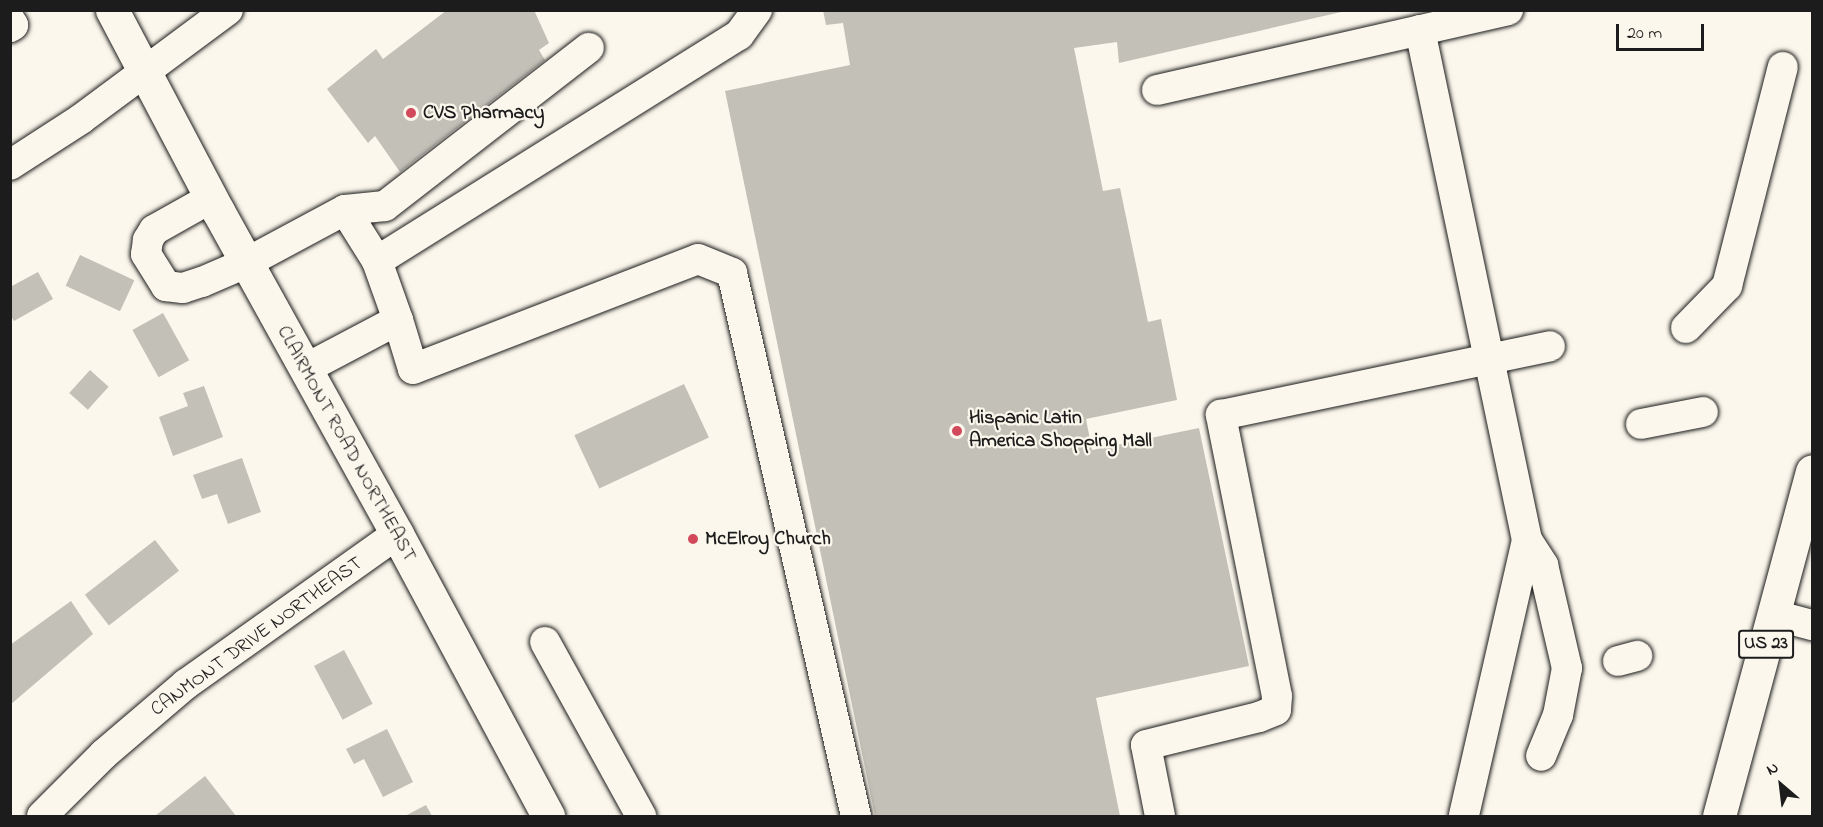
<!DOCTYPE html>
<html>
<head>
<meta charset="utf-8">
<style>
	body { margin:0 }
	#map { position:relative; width:1823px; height:827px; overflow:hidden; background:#fbf7ec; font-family:"Indie Flower",sans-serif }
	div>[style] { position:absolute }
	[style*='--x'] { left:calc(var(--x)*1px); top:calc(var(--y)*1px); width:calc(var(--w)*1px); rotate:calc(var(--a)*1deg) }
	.building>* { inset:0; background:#c3c0b8; transform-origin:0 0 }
	.roads { filter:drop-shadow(0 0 2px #1c1c1c) drop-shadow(0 0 2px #1c1c1c) }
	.minor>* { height:30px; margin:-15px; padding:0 15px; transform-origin:15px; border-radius:15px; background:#fbf7ec }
	.major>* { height:33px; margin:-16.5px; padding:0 16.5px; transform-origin:16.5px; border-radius:16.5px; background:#fbf7ec }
	.dots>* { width:16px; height:16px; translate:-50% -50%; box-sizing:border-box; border:3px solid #fbf7ec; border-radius:50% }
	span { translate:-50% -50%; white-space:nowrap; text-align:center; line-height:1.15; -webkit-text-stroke:4.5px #fbf7ec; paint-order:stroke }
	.shield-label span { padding:2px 4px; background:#fbf7ec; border:2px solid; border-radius:4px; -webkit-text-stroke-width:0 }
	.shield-label { font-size:18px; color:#1c1c1c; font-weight:700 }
	.poi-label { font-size:20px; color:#1c1c1c; font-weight:700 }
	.left { translate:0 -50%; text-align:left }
	.street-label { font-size:20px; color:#1c1c1c }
	.frame { position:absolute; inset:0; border:12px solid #1c1c1c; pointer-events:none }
	.north { position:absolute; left:1751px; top:755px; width:60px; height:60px; -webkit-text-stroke:4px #fbf7ec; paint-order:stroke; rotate:332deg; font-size:16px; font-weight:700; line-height:24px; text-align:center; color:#1c1c1c }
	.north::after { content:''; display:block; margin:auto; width:21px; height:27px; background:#1c1c1c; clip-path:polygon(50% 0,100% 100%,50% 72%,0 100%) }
	.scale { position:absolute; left:1616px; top:24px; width:88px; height:27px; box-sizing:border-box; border:3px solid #1c1c1c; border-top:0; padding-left:8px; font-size:18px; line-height:21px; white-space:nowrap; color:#1c1c1c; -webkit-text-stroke:4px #fbf7ec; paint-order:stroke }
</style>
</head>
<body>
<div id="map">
	<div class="building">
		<i style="clip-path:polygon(447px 10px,534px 10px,549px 43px,539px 50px,545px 60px,400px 172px,375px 136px,368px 143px,327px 89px,376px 49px,383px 59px)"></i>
		<i style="clip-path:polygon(823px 10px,1350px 10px,1119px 63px,1117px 42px,1074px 48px,1103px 191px,1120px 188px,1148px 322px,1161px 319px,1177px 400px,1086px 419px,1092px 450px,1199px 428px,1249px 666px,1096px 698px,1120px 816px,875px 816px,725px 91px,850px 65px,843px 23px,826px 25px)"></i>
		<i style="left:80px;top:255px;width:60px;height:34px;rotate:25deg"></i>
		<i style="clip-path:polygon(38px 272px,53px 299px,14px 321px,10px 315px,10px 287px)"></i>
		<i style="left:163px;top:313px;width:54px;height:35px;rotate:61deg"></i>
		<i style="left:90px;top:370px;width:25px;height:31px;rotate:42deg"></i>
		<i style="left:684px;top:384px;width:59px;height:121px;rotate:65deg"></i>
		<i style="clip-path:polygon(204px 386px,223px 437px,173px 456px,159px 417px,188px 406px,183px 393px)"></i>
		<i style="clip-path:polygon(242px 458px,261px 512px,228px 524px,217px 494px,202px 499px,193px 475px)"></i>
		<i style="left:155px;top:540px;width:39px;height:89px;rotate:52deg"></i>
		<i style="clip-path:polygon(71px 601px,93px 634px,10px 705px,10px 645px)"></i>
		<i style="left:344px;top:650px;width:61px;height:34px;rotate:62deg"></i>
		<i style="clip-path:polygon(387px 729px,413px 782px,383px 797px,364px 759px,354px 764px,346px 749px)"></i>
		<i style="clip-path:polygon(205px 776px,236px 816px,155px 816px)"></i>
		<i style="clip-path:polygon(426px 805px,432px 816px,405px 816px)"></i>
	</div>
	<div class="roads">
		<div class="minor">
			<i style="--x:10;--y:20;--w:6;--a:59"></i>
			<i style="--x:13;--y:25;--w:4;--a:146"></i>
			<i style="--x:1420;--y:30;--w:521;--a:78.15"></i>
			<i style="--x:1527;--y:540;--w:283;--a:102.9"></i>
			<i style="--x:1157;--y:90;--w:360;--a:-12.8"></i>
			<i style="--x:10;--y:165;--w:85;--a:-32.9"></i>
			<i style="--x:81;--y:119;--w:183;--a:-36.6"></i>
			<i style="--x:211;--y:198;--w:65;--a:150.7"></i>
			<i style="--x:154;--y:230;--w:12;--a:121"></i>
			<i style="--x:148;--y:240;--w:14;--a:98"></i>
			<i style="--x:146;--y:254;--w:38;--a:58"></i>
			<i style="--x:166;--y:286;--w:17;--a:7"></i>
			<i style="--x:183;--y:288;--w:20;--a:-18"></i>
			<i style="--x:202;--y:282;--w:48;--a:-23.4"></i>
			<i style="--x:246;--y:263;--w:112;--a:-28.2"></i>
			<i style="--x:345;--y:210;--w:60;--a:57.9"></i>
			<i style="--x:345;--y:210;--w:40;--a:-5.7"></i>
			<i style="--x:385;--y:206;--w:258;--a:-37.8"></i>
			<i style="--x:398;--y:320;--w:51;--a:73"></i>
			<i style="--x:413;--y:369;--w:305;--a:-21.1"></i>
			<i style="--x:698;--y:259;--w:37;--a:22"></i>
			<i style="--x:732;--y:273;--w:557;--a:77.14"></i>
			<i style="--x:1686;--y:328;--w:59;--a:-45.7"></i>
			<i style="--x:1727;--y:286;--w:226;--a:-75.7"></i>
			<i style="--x:305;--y:369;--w:105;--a:-27.8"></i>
			<i style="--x:398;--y:320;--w:63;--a:-109.6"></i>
			<i style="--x:377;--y:261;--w:427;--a:-32"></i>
			<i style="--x:739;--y:35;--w:31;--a:-54"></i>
			<i style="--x:1641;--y:424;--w:63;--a:-11"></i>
			<i style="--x:1527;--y:540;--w:30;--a:57"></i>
			<i style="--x:1543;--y:565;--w:106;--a:76.9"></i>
			<i style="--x:1567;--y:668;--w:48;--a:100.8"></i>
			<i style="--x:1558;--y:715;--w:44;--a:112.5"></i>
			<i style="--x:1774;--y:615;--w:39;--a:15"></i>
			<i style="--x:545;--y:642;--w:199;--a:61.1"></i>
			<i style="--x:1618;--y:661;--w:20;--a:-15"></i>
			<i style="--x:42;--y:816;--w:88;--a:-45"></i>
			<i style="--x:104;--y:754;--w:108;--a:-40.5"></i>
			<i style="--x:186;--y:684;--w:259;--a:-35.4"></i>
			<i style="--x:1160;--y:816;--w:72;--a:-101.2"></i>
			<i style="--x:1146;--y:745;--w:116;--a:-13.9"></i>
			<i style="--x:1259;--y:717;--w:18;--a:-22"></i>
			<i style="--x:1276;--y:710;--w:14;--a:-86"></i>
			<i style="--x:1277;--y:696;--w:287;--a:-101.3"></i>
			<i style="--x:1221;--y:415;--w:336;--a:-11.8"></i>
		</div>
		<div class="major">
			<i style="--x:112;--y:10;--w:227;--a:62.2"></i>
			<i style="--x:218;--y:211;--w:369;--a:61"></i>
			<i style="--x:397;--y:534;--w:320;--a:61.8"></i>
			<i style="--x:1719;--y:816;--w:357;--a:-74.9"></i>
		</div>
	</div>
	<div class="dots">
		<i style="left:411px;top:113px;background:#d1495b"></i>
		<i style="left:957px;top:431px;background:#d1495b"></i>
		<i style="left:693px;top:539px;background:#d1495b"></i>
	</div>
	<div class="shield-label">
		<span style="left:1766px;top:644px">US 23</span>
	</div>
	<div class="poi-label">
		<span class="left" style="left:423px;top:113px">CVS Pharmacy</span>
		<span class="left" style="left:969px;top:430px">Hispanic Latin<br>America Shopping Mall</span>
		<span class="left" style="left:705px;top:539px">McElroy Church</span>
	</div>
	<div class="street-label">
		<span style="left:346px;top:444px;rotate:61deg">CLAIRMONT ROAD NORTHEAST</span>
		<span style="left:257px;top:637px;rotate:-36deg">CANMONT DRIVE NORTHEAST</span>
	</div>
	<div class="frame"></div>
	<div class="north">N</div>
	<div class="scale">20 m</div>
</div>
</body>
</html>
